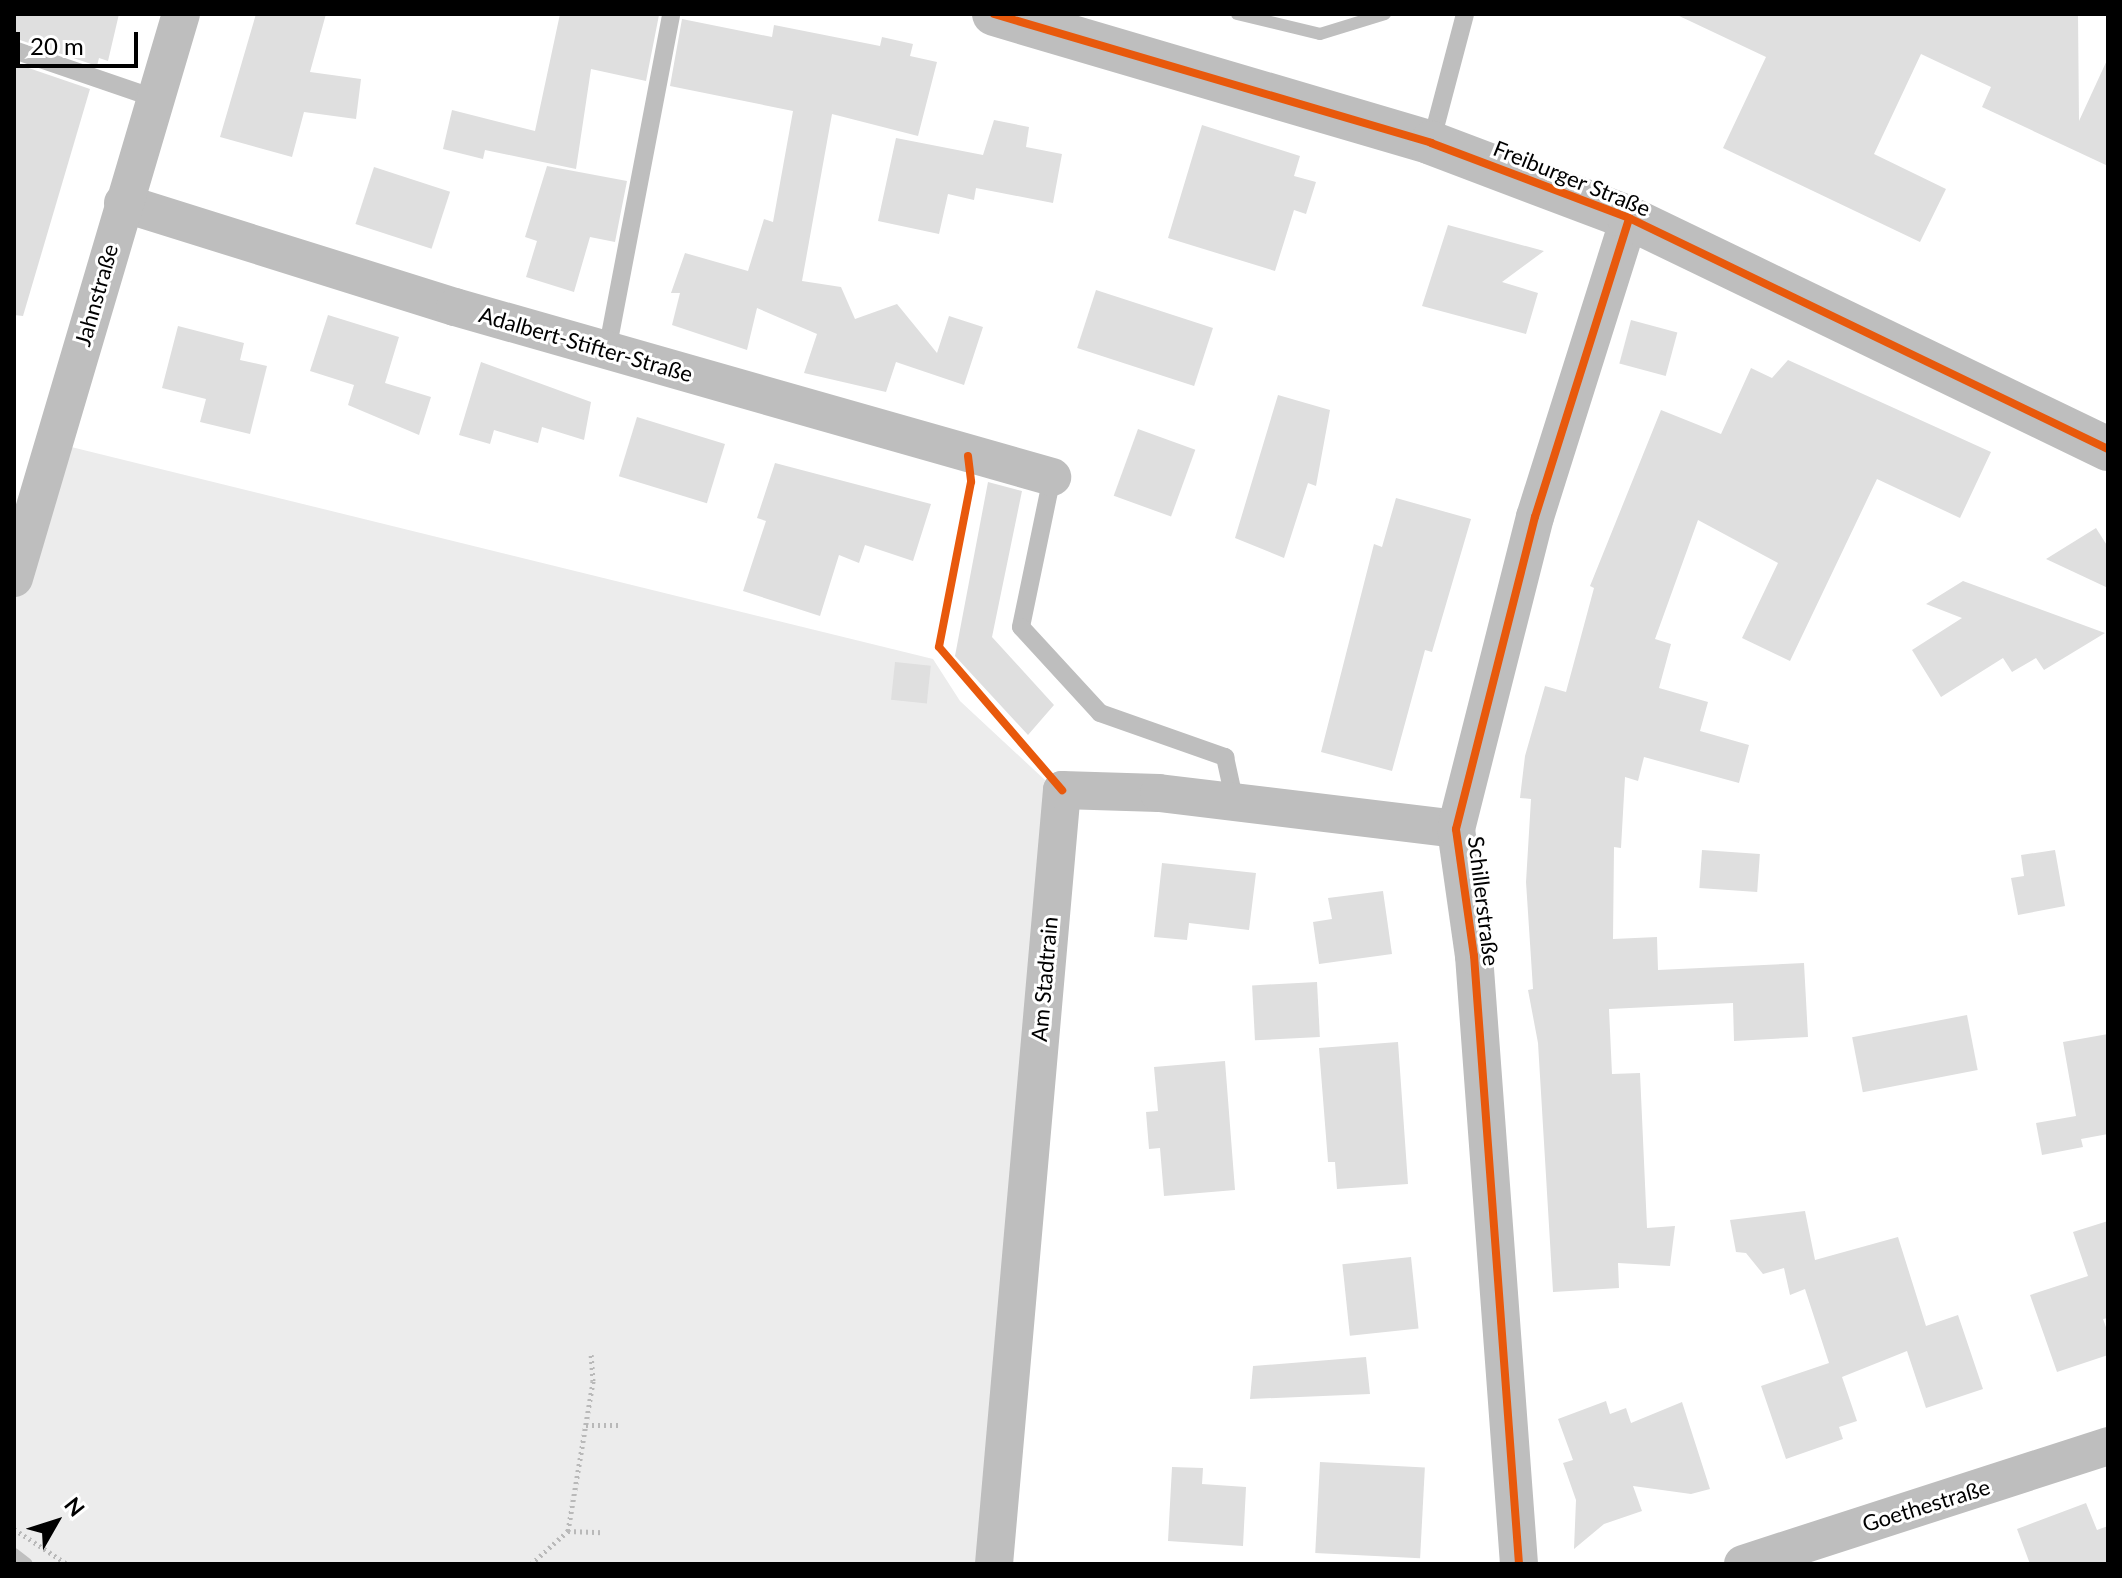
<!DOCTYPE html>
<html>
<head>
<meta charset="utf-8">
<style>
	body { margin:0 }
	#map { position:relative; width:2122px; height:1578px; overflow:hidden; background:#fff; font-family:Lato,sans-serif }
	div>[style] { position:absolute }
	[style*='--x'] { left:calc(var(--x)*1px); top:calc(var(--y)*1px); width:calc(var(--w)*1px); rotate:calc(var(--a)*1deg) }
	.green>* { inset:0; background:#ececec }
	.stream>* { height:12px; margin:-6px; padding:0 6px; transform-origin:6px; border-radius:6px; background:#bfbfbf }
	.building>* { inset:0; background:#dfdfdf; transform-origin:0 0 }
	.path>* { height:5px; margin-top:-2.5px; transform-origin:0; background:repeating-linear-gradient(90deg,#b9b9b9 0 2px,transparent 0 6px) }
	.service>* { height:18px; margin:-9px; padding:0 9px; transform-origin:9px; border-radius:9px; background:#bebebe }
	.minor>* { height:38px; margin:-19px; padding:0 19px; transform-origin:19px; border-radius:19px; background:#bebebe }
	.tertiary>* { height:44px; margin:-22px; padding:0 22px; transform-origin:22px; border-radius:22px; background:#bebebe }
	.cycleway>* { height:8px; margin:-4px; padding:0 4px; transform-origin:4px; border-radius:4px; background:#e8590c }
	span { translate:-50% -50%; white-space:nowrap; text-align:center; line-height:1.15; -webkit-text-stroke:6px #fff; paint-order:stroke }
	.street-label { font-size:22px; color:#000 }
	.frame { position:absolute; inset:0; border:16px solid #000; pointer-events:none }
	.north { position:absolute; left:16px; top:1482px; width:80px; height:80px; -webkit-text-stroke:6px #fff; paint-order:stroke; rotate:51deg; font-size:22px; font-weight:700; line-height:32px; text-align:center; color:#000 }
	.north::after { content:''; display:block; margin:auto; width:28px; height:36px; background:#000; clip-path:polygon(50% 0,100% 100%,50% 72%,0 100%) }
	.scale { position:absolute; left:16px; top:32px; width:122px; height:36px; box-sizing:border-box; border:4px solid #000; border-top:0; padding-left:10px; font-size:24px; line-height:28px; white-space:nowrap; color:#000; -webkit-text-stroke:6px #fff; paint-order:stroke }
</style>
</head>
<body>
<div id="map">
	<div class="green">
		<i style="clip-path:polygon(55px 443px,933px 659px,960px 701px,1045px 780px,994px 1564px,14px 1564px,14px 578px)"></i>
	</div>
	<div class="stream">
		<i style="--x:1237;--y:14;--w:85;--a:13.5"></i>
		<i style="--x:1320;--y:34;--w:68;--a:-17.1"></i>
		<i style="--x:14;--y:1554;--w:16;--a:38"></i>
	</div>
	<div class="building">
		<i style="clip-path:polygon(14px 14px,119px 14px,108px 61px,99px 58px,97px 66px,14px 38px)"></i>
		<i style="clip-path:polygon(256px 14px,326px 14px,310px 72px,361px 79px,356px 119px,304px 112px,292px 157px,220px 137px)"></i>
		<i style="clip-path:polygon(560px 14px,659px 15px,646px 81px,591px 69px,576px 169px,485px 150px,483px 159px,443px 149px,452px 110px,535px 131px)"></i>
		<i style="clip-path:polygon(1675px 14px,2078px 14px,2079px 121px,2108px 58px,2108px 166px,1982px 107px,1991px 87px,1921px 54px,1874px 154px,1946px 189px,1920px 242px,1723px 148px,1766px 57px)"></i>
		<i style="clip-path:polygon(682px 19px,772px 37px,774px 25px,880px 46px,882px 37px,913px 44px,910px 56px,937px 62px,918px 136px,832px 114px,802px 281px,841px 287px,855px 319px,897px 304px,937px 353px,949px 316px,983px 327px,964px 385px,896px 362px,886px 392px,804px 373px,817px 334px,757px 308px,747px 350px,672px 325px,680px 293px,671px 293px,685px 253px,748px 271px,764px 219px,773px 222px,793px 111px,670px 86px)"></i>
		<i style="clip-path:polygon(14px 63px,90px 89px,23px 316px,14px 315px)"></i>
		<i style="clip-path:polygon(994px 120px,1029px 127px,1026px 147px,1062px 154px,1053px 203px,976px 188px,974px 200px,948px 194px,939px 234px,878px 221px,896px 138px,983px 155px)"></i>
		<i style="clip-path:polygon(1202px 125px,1300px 156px,1294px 176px,1316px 182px,1306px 214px,1294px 210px,1275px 271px,1168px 238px)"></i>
		<i style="clip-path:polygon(547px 166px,627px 181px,615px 242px,590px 237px,574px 292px,526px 277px,537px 241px,525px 237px)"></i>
		<i style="left:374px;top:167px;width:80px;height:60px;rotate:18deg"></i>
		<i style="clip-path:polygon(1448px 225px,1544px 251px,1502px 282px,1538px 293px,1526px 334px,1422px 306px)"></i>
		<i style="left:1096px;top:290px;width:123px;height:61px;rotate:18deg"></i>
		<i style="clip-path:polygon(328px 315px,399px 337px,385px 383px,431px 397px,419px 435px,348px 405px,354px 385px,310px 371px)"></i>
		<i style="left:1631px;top:320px;width:48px;height:45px;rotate:15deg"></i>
		<i style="clip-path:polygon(178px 326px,244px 343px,240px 360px,267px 366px,250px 434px,200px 422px,206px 399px,162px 388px)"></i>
		<i style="clip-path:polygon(1788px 360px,1991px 452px,1960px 518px,1877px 479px,1790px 661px,1742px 638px,1778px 563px,1698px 520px,1655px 639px,1671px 644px,1659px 688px,1708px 702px,1700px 731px,1749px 745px,1739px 783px,1644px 757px,1638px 781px,1625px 777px,1621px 848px,1614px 847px,1613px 939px,1657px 937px,1658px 970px,1804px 963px,1808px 1037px,1734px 1041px,1733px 1003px,1609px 1009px,1612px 1074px,1640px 1073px,1647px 1228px,1675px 1226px,1670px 1266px,1618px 1263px,1619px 1288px,1553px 1292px,1538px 1043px,1528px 990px,1533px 989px,1526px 882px,1531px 799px,1520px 798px,1525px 756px,1545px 686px,1566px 692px,1594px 588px,1590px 586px,1661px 410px,1721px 434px,1751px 368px,1772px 378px)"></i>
		<i style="clip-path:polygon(481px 362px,591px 402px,584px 440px,542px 427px,538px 443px,494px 430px,490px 444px,459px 435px)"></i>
		<i style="clip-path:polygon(1278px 395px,1330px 410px,1316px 486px,1308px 483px,1284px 558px,1235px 538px)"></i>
		<i style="left:637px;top:417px;width:92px;height:62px;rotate:17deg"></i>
		<i style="left:1138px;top:429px;width:61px;height:71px;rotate:20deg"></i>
		<i style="clip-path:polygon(775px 463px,931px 504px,913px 561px,865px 545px,859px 563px,839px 555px,820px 616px,743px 591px,766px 521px,757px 518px)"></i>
		<i style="clip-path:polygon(988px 482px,1022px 491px,992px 637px,1054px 705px,1028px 735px,955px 656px)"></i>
		<i style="clip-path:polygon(1396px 498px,1471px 519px,1432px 652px,1425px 650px,1392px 771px,1321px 752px,1374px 544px,1382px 547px)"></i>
		<i style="clip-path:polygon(2096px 528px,2108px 547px,2108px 588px,2046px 559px)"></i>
		<i style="clip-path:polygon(1963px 581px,2105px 633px,2044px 670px,2036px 658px,2012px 672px,2003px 658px,1941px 697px,1912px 650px,1962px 618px,1926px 604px)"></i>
		<i style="left:895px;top:662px;width:36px;height:38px;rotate:6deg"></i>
		<i style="left:1702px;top:850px;width:58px;height:38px;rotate:4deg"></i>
		<i style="clip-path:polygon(2055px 850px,2065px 906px,2018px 915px,2011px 878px,2024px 876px,2021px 855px)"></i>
		<i style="clip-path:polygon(1162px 863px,1256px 873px,1249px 930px,1189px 923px,1187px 940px,1154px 937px)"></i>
		<i style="clip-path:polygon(1383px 891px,1392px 954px,1319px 964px,1313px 922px,1332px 919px,1328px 898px)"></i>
		<i style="left:1317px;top:982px;width:55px;height:65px;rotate:87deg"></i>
		<i style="left:1967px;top:1015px;width:56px;height:117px;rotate:79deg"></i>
		<i style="clip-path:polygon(2108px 1034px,2108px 1134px,2081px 1139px,2083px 1147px,2042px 1155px,2036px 1123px,2076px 1116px,2063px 1042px)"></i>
		<i style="clip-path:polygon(1398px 1042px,1408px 1184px,1337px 1189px,1335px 1162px,1328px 1162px,1319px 1048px)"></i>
		<i style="clip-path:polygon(1225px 1061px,1235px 1190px,1164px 1196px,1160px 1148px,1149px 1149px,1146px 1112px,1158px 1111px,1154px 1067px)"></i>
		<i style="clip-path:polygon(1805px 1211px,1815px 1260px,1898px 1237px,1926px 1326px,1958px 1315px,1983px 1389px,1926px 1408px,1907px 1351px,1842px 1377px,1857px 1421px,1839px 1427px,1843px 1439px,1786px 1459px,1761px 1386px,1829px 1363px,1805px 1289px,1790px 1295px,1784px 1268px,1763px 1274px,1746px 1253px,1736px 1252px,1730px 1220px)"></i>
		<i style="clip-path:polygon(2108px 1221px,2108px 1318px,2103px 1319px,2090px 1282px,2108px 1333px,2108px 1355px,2057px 1372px,2030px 1295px,2088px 1276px,2073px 1232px)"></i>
		<i style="left:1411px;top:1257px;width:72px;height:69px;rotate:84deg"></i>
		<i style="clip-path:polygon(1366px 1357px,1370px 1394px,1250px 1399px,1253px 1366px)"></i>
		<i style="clip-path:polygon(1606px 1401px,1610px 1414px,1626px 1408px,1631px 1423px,1682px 1402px,1710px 1489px,1691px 1494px,1633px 1486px,1642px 1511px,1604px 1524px,1574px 1549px,1576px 1500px,1563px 1463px,1573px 1460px,1558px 1419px)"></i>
		<i style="left:1320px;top:1462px;width:105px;height:91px;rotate:3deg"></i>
		<i style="clip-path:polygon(1172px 1467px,1203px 1468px,1202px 1484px,1246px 1487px,1243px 1546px,1168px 1541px)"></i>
		<i style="clip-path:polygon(2086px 1503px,2097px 1530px,2108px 1526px,2108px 1564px,2030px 1564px,2017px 1529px)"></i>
	</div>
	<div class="path">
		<i style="--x:586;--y:1425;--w:32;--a:0"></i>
		<i style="--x:14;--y:1529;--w:64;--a:33.4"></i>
		<i style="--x:568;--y:1531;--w:34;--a:2"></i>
		<i style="--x:531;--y:1564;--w:50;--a:-41.7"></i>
		<i style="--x:568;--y:1531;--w:152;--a:-80.5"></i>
		<i style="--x:593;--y:1381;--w:27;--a:-94"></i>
	</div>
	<div class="service">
		<i style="--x:14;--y:50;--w:148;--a:18.9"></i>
		<i style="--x:1431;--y:143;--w:133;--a:-75.2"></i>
		<i style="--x:607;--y:351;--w:343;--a:-79.2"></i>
		<i style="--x:1052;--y:477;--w:153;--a:101.7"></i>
		<i style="--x:1021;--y:627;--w:117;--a:47.4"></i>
		<i style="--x:1100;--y:713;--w:133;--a:19.4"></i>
		<i style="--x:1225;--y:757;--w:47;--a:77.7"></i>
	</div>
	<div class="minor">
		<i style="--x:123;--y:203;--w:348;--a:17.4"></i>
		<i style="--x:455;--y:307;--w:621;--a:15.89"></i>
		<i style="--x:14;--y:578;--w:588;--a:-73.51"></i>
		<i style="--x:994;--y:1564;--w:777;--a:-84.98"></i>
		<i style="--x:1062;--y:790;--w:97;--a:1.8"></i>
		<i style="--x:1159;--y:793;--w:299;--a:6.9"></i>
		<i style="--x:1519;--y:1564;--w:610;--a:-94.23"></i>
		<i style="--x:1474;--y:956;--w:128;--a:-98.1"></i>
		<i style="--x:1456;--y:829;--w:322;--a:-75.8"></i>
		<i style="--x:1535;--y:517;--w:313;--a:-72.5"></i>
		<i style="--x:1743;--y:1564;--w:384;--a:-17.9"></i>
	</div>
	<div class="tertiary">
		<i style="--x:994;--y:14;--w:456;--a:16.4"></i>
		<i style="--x:1431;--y:143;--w:212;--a:20.7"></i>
		<i style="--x:1629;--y:218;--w:532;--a:25.75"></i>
	</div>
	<div class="cycleway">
		<i style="--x:994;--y:14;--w:456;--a:16.4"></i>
		<i style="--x:1431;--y:143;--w:212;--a:20.7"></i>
		<i style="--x:1629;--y:218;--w:532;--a:25.75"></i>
		<i style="--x:968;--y:456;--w:26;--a:83"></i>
		<i style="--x:971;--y:482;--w:168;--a:101"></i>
		<i style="--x:939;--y:647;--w:189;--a:49.3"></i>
		<i style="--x:1519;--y:1564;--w:610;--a:-94.23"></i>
		<i style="--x:1474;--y:956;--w:128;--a:-98.1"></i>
		<i style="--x:1456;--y:829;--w:322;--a:-75.8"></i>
		<i style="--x:1535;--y:517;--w:313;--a:-72.5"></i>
	</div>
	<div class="street-label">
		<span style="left:1572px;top:178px;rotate:22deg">Freiburger Straße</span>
		<span style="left:96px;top:295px;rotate:-74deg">Jahnstraße</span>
		<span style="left:586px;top:344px;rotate:16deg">Adalbert-Stifter-Straße</span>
		<span style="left:1484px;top:901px;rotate:83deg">Schillerstraße</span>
		<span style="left:1044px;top:979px;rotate:-85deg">Am Stadtrain</span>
		<span style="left:1926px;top:1505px;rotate:-17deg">Goethestraße</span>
	</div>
	<div class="frame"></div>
	<div class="north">N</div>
	<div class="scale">20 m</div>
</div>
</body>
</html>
